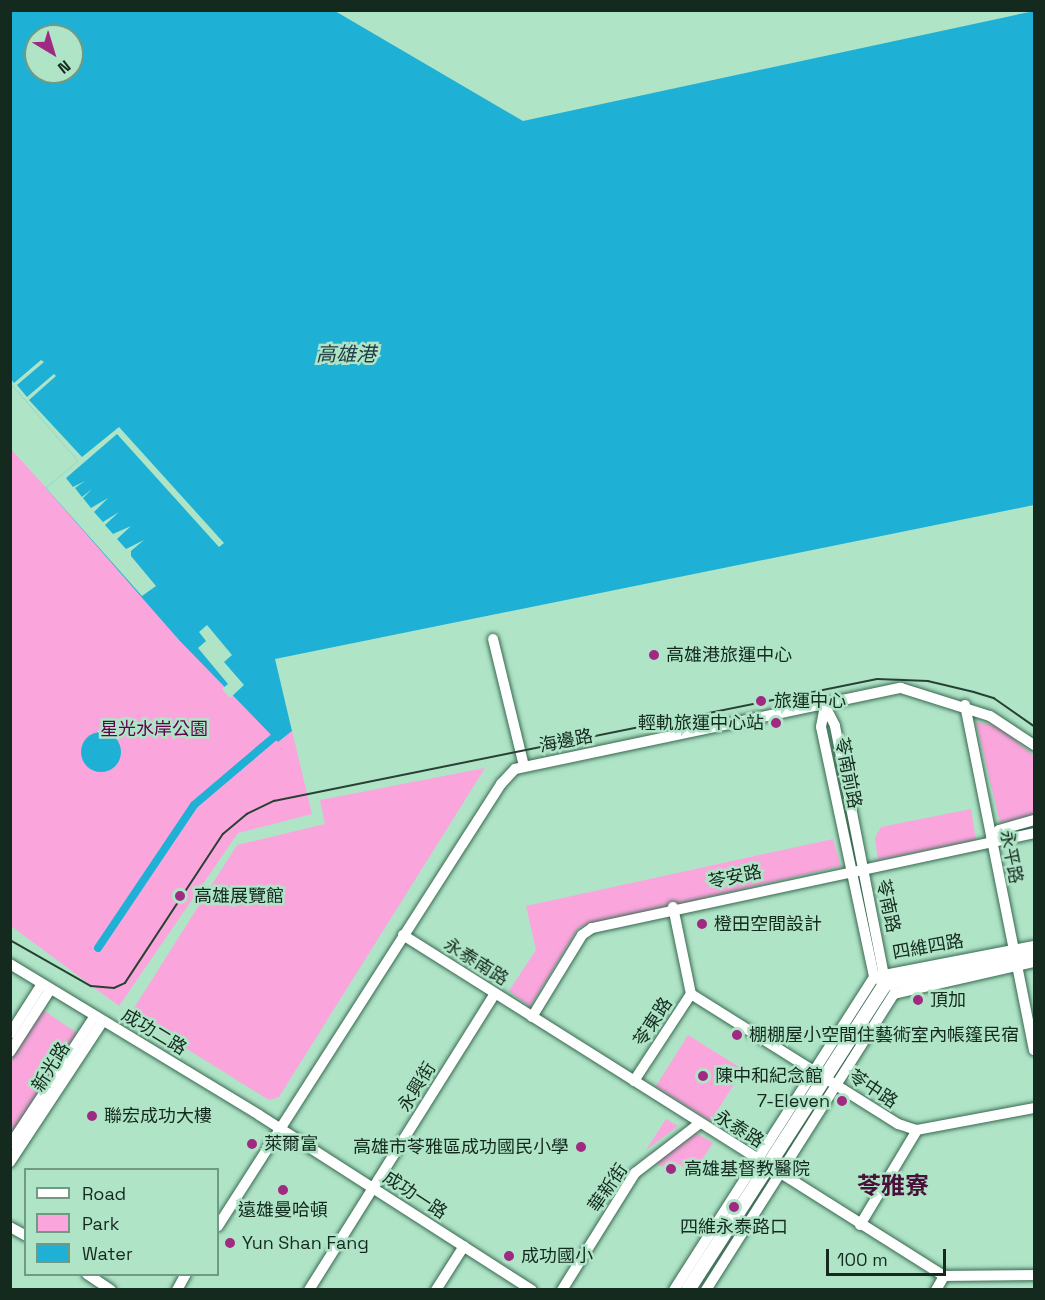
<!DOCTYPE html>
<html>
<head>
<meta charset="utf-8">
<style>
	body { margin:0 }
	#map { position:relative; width:1045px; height:1300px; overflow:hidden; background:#afe4c7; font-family:"Space Grotesk","Noto Sans TC",sans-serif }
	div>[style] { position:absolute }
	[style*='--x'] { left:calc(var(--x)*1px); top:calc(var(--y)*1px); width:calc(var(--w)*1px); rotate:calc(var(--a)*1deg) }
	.green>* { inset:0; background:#faa6dd; transform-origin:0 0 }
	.water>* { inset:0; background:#1fb1d5 }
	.round { border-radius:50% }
	.pier>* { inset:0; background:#afe4c7 }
	.canal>* { height:8px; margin:-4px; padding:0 4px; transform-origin:4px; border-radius:4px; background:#1fb1d5 }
	.roads { filter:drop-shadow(0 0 2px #386950) drop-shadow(0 0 2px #386950) }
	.minor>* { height:10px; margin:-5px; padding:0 5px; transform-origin:5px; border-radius:5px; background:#fff }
	.major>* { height:14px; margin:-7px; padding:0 7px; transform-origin:7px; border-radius:7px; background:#fff }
	.tram>* { height:1.5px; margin:-0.75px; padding:0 0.75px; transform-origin:0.75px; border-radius:0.75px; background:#284134 }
	.dots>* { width:16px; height:16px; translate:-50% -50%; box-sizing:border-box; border:3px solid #afe4c7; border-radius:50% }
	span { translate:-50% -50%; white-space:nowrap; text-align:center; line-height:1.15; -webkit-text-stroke:5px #afe4c7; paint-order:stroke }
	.poi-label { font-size:18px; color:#152a1f }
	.left { translate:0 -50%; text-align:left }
	.right { translate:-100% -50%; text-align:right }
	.park-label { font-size:18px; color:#62004d }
	.street-label { font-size:18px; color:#152a1f }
	.water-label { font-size:20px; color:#233f48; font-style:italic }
	.district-label { font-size:24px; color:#49103a; font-weight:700 }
	.frame { position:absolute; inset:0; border:12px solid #152a1f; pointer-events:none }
	.legend { position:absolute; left:24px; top:1168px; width:195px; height:108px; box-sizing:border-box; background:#afe4c7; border:2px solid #719a84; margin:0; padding:8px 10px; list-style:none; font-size:18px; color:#152a1f }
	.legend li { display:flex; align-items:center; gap:12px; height:30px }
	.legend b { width:30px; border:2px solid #719a84 }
	.north { position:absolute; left:24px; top:24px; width:60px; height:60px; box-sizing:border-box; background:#afe4c7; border:2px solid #719a84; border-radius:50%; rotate:142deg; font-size:16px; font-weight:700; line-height:24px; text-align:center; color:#152a1f }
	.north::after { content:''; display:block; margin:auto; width:21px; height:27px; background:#a02981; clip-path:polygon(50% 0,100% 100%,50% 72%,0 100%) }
	.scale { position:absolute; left:826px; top:1249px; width:120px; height:27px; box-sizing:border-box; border:3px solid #152a1f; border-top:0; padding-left:8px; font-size:18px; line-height:21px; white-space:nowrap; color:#152a1f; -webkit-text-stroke:4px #afe4c7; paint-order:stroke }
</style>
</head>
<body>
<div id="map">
	<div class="green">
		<i style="clip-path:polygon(10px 448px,278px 742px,292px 731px,312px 814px,238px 833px,119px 1006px,11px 926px)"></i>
		<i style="clip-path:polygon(976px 722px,998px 726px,1034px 756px,1034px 816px,1000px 823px)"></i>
		<i style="clip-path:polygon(485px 768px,279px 1097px,269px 1100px,137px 1018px,134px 1008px,237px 845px,325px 824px,320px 800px)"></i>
		<i style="clip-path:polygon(971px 809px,976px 840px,878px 860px,875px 838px,881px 827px)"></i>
		<i style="clip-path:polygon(833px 839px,841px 866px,579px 927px,530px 1007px,509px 991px,536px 950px,526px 906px)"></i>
		<i style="clip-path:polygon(43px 1010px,77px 1033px,11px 1137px,11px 1060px)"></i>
		<i style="left:688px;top:1035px;width:65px;height:61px;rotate:32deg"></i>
		<i style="clip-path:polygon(666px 1119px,678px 1126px,646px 1150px)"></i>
		<i style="clip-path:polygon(695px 1132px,713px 1143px,691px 1176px,680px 1164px,670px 1170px,655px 1163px)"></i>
	</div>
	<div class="water">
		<i style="clip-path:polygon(evenodd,10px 11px,335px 11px,523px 121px,1034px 11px,1034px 505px,275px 659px,292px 731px,278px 742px,179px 640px,46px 488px,78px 461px,11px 384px,10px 11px,36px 36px,72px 36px,72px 72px,36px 72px,36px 36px)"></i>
		<i class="round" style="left:81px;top:732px;width:40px;height:40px"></i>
	</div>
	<div class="pier">
		<i style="clip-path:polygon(41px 360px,44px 362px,17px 385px,27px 397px,54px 374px,56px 376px,29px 400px,82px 457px,119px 427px,224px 543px,219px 547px,117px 434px,66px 478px,73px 487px,85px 481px,75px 488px,82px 497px,92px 489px,83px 498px,91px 508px,108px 498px,94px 512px,103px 522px,119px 512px,105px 525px,113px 534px,131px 526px,117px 539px,126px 549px,144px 540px,131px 551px,131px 556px,156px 586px,142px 596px,46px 488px,78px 461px,11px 384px,11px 379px,14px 383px)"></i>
		<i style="clip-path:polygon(207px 625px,232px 655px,224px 662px,244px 685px,230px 698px,222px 689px,228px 684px,198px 648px,206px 641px,199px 632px)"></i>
	</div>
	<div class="canal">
		<i style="--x:98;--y:948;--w:172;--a:-56.1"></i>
		<i style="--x:194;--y:805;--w:104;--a:-40.3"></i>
	</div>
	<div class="roads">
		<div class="minor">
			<i style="--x:493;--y:639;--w:131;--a:76.3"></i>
			<i style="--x:965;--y:705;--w:352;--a:78.7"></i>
			<i style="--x:825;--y:706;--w:21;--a:101"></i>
			<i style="--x:821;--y:727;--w:256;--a:78"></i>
			<i style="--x:874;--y:977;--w:4;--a:27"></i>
			<i style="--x:825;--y:706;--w:22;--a:63"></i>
			<i style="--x:835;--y:726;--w:259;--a:78.9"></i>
			<i style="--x:991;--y:839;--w:12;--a:-48"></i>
			<i style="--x:999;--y:830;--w:36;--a:-16"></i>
			<i style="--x:403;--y:935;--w:640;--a:32.22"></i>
			<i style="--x:944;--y:1276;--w:90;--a:-0.6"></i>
			<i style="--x:10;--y:964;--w:291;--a:31.2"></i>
			<i style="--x:259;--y:1115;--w:324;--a:32.7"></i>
			<i style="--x:691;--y:994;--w:244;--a:32.1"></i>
			<i style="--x:898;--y:1124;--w:20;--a:18"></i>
			<i style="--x:917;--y:1130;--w:119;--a:-10.6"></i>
			<i style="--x:532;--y:1017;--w:96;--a:-58.6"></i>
			<i style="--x:582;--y:935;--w:12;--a:-35"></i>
			<i style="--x:592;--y:928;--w:452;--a:-12.1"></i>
			<i style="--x:10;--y:1034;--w:59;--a:-57.4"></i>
			<i style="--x:10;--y:1052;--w:74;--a:-57.2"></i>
			<i style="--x:634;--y:1081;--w:104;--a:-56.8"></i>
			<i style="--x:691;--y:994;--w:89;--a:-101.7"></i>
			<i style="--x:10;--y:1145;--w:153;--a:-56.7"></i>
			<i style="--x:10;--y:1162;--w:169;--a:-56.6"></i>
			<i style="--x:860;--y:1225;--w:111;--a:-59"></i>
			<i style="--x:218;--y:1226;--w:525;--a:-57.37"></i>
			<i style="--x:501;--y:784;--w:21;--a:-47"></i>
			<i style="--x:515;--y:769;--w:394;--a:-11.9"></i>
			<i style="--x:901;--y:688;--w:93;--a:17.5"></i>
			<i style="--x:990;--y:716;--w:53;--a:33.4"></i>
			<i style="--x:10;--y:1227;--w:18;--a:29"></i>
			<i style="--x:87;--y:1274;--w:29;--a:34"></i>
			<i style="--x:177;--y:1290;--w:18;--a:-61"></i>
			<i style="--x:309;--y:1290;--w:350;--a:-57.9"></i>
			<i style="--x:436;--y:1290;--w:52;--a:-57.5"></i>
			<i style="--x:562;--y:1290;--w:138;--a:-58"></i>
			<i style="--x:635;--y:1173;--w:82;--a:-37.6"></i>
			<i style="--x:674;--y:1290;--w:371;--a:-57.4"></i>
			<i style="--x:874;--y:977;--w:163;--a:-11"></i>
			<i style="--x:706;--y:1290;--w:351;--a:-57.6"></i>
			<i style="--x:894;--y:994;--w:144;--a:-12.9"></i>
			<i style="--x:936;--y:1290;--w:16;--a:-60"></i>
		</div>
		<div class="major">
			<i style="--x:688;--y:1290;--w:364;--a:-57.2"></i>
			<i style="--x:885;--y:984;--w:152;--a:-11.4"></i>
		</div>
	</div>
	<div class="tram">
		<i style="--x:10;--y:940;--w:93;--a:29.6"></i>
		<i style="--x:91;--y:986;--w:23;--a:5"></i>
		<i style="--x:114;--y:988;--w:12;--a:-24"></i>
		<i style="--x:125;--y:983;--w:178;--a:-56.7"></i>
		<i style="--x:223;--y:834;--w:31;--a:-40"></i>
		<i style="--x:247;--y:814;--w:30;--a:-26"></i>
		<i style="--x:274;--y:801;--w:615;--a:-11.44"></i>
		<i style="--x:877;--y:679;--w:51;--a:2.2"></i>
		<i style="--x:928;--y:681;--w:47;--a:13.4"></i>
		<i style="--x:974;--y:692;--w:21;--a:17"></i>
		<i style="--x:994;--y:698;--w:49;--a:35"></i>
	</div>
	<div class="dots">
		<i style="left:654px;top:655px;background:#a02981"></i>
		<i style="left:761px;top:701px;background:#a02981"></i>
		<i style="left:776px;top:723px;background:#a02981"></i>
		<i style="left:180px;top:896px;background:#a02981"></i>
		<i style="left:702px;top:924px;background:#a02981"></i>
		<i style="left:918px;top:1000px;background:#a02981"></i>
		<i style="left:737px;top:1035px;background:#a02981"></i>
		<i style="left:703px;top:1076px;background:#a02981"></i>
		<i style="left:842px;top:1101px;background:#a02981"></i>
		<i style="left:92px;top:1116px;background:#a02981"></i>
		<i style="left:252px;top:1144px;background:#a02981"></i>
		<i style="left:581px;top:1147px;background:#a02981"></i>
		<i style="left:671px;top:1169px;background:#a02981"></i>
		<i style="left:283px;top:1190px;background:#a02981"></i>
		<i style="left:734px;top:1207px;background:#a02981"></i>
		<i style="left:230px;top:1243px;background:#a02981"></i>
		<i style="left:509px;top:1256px;background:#a02981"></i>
	</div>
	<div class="poi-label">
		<span class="left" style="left:666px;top:655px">高雄港旅運中心</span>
		<span class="left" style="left:774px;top:701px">旅運中心</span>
		<span class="right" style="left:764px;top:723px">輕軌旅運中心站</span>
		<span class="left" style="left:194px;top:896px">高雄展覽館</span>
		<span class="left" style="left:714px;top:924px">橙田空間設計</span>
		<span class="left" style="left:930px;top:1000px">頂加</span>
		<span class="left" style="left:749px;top:1035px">棚棚屋小空間住藝術室內帳篷民宿</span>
		<span class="left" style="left:715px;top:1076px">陳中和紀念館</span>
		<span class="right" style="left:830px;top:1101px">7-Eleven</span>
		<span class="left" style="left:104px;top:1116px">聯宏成功大樓</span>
		<span class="left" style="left:264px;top:1144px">萊爾富</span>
		<span class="right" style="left:569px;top:1147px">高雄市苓雅區成功國民小學</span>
		<span class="left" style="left:684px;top:1169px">高雄基督教醫院</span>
		<span style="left:283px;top:1210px">遠雄曼哈頓</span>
		<span style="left:734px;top:1227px">四維永泰路口</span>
		<span class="left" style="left:242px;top:1243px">Yun Shan Fang</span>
		<span class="left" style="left:521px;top:1256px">成功國小</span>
	</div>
	<div class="park-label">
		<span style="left:154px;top:729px">星光水岸公園</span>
	</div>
	<div class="street-label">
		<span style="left:566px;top:741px;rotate:-11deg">海邊路</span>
		<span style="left:848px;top:773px;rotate:79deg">苓南前路</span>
		<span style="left:1011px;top:857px;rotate:79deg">永平路</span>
		<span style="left:735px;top:877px;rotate:-12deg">苓安路</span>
		<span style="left:888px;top:906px;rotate:78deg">苓南路</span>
		<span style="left:928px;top:947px;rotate:-10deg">四維四路</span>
		<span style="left:476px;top:962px;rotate:32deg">永泰南路</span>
		<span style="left:653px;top:1022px;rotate:-57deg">苓東路</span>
		<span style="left:154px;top:1032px;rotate:31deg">成功二路</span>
		<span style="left:51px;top:1067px;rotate:-58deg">新光路</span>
		<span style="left:417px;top:1087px;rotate:-58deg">永興街</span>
		<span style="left:873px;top:1089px;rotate:33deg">苓中路</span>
		<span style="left:739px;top:1129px;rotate:32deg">永泰路</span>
		<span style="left:608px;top:1188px;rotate:-55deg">華新街</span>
		<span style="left:415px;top:1195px;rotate:33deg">成功一路</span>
	</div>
	<div class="water-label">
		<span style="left:346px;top:354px">高雄港</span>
	</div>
	<div class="district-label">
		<span style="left:893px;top:1186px">苓雅寮</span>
	</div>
	<div class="frame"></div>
	<ul class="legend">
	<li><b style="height:8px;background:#fff"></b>Road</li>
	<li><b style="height:16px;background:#faa6dd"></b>Park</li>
	<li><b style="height:16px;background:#1fb1d5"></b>Water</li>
	</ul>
	<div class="north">N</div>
	<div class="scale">100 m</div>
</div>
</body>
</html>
